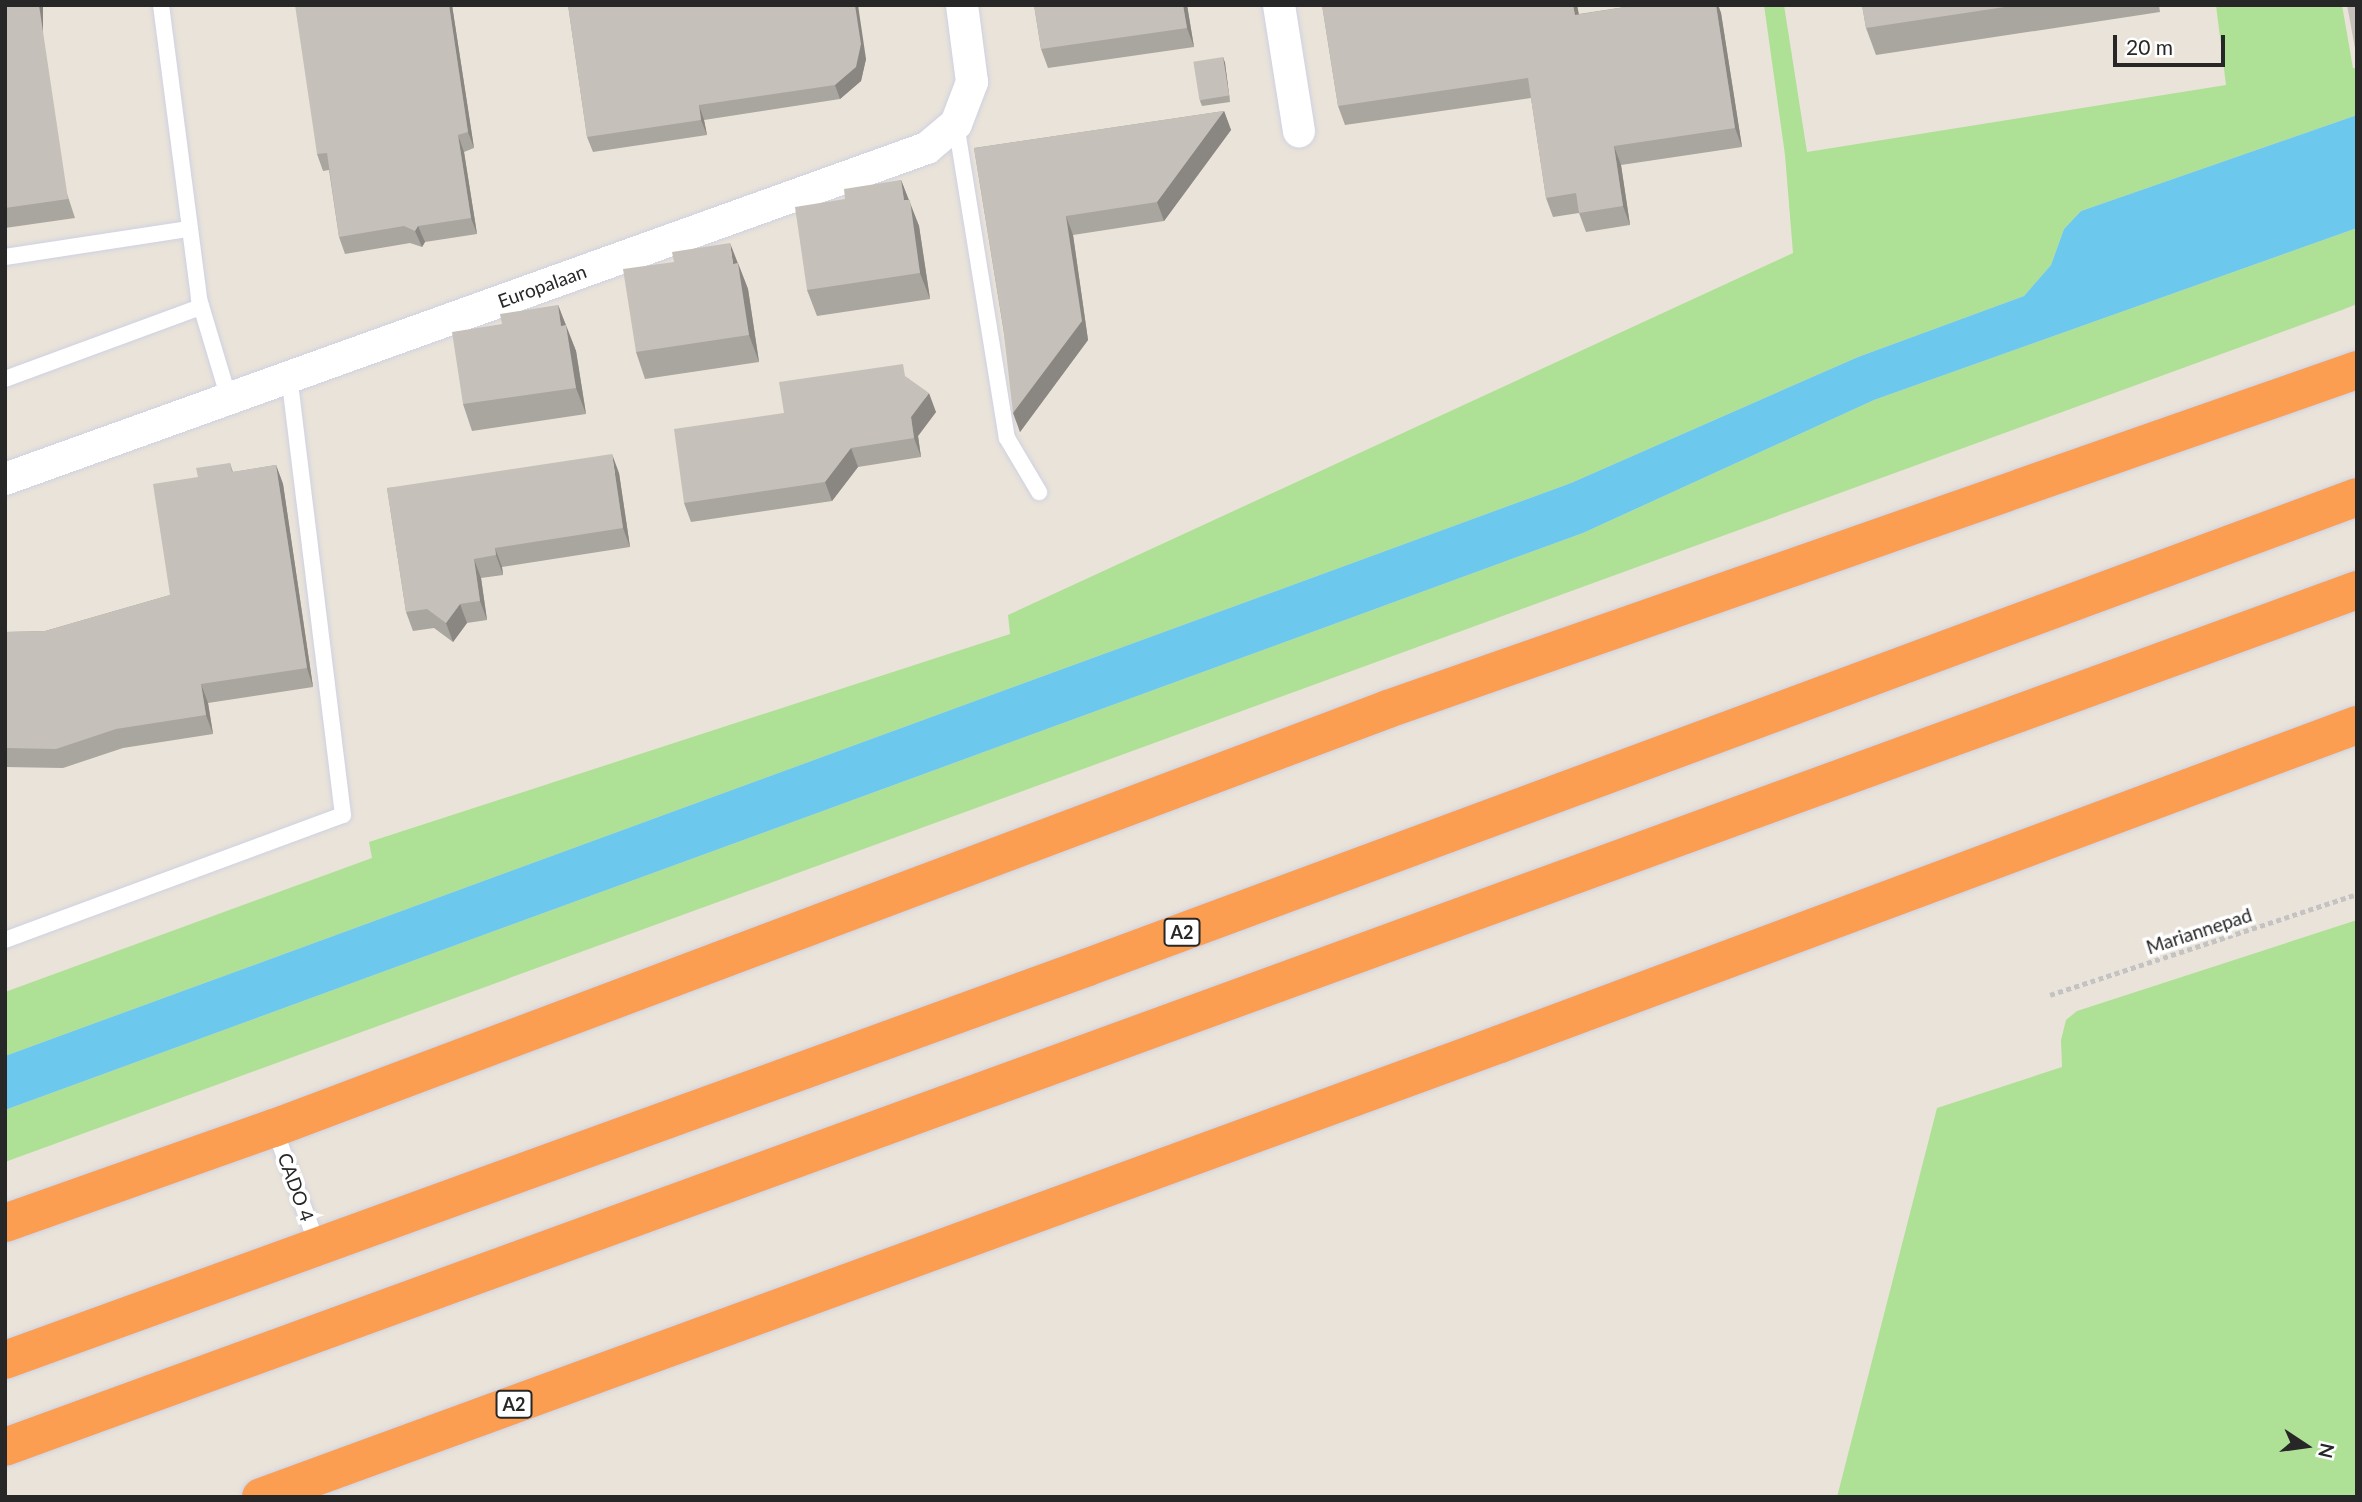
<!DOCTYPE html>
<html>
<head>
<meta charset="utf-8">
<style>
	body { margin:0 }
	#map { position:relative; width:2362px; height:1502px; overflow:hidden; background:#eae3d9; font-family:Lato,sans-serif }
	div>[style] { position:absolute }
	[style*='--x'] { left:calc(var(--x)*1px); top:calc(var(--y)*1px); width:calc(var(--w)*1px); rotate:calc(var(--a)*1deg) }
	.green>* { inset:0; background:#aee195 }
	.water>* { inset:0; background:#6cc8ec }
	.path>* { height:4.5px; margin-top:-2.25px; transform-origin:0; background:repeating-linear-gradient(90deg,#c3c3c3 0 5px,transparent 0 8.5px) }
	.roads { filter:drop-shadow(0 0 2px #ced1e1) drop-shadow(0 0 2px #ced1e1) }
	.service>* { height:16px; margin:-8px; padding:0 8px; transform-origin:8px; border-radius:8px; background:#fff }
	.minor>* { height:32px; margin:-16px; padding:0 16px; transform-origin:16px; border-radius:16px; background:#fff }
	.motorway>* { height:38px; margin:-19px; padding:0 19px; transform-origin:19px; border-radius:19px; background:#fc9e52 }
	.wall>* { inset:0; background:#a9a59f }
	.shaded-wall>* { inset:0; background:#8a8682; transform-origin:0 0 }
	.building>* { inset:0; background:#c5c0b9; transform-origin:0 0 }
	span { translate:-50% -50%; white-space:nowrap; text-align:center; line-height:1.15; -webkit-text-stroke:7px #fff; paint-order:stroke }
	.shield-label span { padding:2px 5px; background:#fff; border:2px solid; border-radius:5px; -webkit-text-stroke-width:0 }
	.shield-label { font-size:18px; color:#272727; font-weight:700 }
	.street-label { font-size:19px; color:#272727 }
	.frame { position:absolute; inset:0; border:7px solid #272727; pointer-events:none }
	.north { position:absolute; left:2271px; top:1411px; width:70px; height:70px; -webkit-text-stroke:5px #fff; paint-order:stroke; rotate:103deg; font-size:19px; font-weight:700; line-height:28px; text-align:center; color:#272727 }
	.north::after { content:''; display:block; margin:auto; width:24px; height:32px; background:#272727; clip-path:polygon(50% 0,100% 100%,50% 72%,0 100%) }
	.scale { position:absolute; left:2113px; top:35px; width:112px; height:32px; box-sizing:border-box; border:4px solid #272727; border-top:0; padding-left:9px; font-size:21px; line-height:24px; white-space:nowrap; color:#272727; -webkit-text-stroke:5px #fff; paint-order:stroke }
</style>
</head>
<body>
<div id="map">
	<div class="green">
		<i style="clip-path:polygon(1764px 5px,1784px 5px,1807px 152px,2226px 85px,2216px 5px,2342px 5px,2353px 68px,2357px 68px,2357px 115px,2081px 211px,2064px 229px,2051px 265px,2024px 296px,1858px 357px,1571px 483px,5px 1056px,5px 992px,372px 858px,369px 842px,1010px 634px,1008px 615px,1793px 253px,1785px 155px)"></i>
		<i style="clip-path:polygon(2357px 228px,2357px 304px,2342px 310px,5px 1162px,5px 1110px,1583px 533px,1874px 400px)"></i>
		<i style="clip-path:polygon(2357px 920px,2357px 1497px,1837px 1497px,1937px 1108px,2062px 1067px,2061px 1040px,2066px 1020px,2077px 1011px)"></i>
	</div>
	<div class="water">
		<i style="clip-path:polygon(2357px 115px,2357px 228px,1874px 400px,1583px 533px,5px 1110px,5px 1056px,1571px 483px,1858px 357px,2024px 296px,2051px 265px,2064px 229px,2081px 211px)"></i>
	</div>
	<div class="path">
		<i style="--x:2050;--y:995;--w:323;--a:-18.2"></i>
	</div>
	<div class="roads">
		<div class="service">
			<i style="--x:161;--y:5;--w:296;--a:82.6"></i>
			<i style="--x:199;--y:299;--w:104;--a:73.3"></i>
			<i style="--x:956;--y:124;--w:318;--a:80.8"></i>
			<i style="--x:1007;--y:438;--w:63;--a:59.3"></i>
			<i style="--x:5;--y:257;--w:186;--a:-8.7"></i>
			<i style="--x:5;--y:379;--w:209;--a:-20.2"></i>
			<i style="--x:5;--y:940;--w:360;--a:-20.3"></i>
			<i style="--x:343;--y:815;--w:441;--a:-97"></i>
			<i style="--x:274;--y:1128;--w:126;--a:69.6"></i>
		</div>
		<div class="minor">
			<i style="--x:1279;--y:5;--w:128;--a:81"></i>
			<i style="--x:5;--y:479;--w:980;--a:-19.75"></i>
			<i style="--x:927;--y:148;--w:38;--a:-40"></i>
			<i style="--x:956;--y:124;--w:45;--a:-69.1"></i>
			<i style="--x:972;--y:82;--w:78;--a:-97.4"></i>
		</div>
		<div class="motorway">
			<i style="--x:5;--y:1223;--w:285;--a:-19.5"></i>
			<i style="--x:274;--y:1128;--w:1190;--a:-20.61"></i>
			<i style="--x:1388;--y:709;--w:1027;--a:-19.28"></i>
			<i style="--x:5;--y:1360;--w:1152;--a:-19.94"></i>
			<i style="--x:1088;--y:967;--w:1353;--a:-20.32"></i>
			<i style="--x:5;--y:1447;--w:2503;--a:-20.02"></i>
			<i style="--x:261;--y:1497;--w:1319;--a:-20.08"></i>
			<i style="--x:1500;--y:1044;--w:914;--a:-20.42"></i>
		</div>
	</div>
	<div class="wall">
		<i style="clip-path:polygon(5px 5px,75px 218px,5px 228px)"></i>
		<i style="clip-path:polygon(452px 5px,474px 148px,464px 152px,477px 234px,425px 242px,422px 247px,410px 243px,345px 254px,339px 237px,329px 170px,323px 171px,317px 154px)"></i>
		<i style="clip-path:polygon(568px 5px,866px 59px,861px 81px,840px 99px,704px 120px,707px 135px,593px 152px,587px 137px)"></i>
		<i style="clip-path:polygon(1034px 5px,1187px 5px,1194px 47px,1048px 68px,1041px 49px)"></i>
		<i style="clip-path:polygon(1322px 5px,1577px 5px,1579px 14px,1638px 5px,1718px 5px,1721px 13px,1742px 147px,1621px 165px,1630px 225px,1586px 232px,1579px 213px,1553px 217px,1546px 198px,1531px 98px,1345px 125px,1338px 106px)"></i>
		<i style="clip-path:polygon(1862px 5px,2159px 5px,2160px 12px,1876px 55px,1866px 28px)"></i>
		<i style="clip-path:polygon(1223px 57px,1225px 63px,1230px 102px,1202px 106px,1200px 101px)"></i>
		<i style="clip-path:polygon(1224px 111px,1231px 130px,1164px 221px,1073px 235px,1088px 340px,1020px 432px,974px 148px)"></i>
		<i style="clip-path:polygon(901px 180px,919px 226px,930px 299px,817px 316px,807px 290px,845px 199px)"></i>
		<i style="clip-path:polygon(737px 263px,738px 263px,748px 289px,759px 362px,645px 379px,636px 352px)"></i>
		<i style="clip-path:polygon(558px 305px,576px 351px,586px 414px,472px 431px,463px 404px)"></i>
		<i style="clip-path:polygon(908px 378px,936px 412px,918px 436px,921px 457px,858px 467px,832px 501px,691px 522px,684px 503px,784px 413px)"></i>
		<i style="clip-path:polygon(230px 463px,233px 472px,276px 465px,283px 484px,313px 687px,208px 703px,213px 734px,123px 748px,63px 768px,5px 767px,5px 632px,45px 631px,170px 595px,198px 477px)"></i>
		<i style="clip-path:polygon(619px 473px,630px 547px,502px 567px,503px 575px,481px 578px,487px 620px,467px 623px,453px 642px,434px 628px,413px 631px,406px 612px,387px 488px)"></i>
	</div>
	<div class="shaded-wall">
		<i style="left:39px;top:5px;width:4px;height:196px"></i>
		<i style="clip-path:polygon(449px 5px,452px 5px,474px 148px,468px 132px)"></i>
		<i style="clip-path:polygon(855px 5px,858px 5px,866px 59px,861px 81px,840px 99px,835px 85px)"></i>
		<i style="clip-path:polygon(1183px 5px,1187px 5px,1194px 47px,1187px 28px)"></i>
		<i style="clip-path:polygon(1573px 5px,1577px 5px,1582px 34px,1575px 15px)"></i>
		<i style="clip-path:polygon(1716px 5px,1718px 5px,1721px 13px,1742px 147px,1735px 128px)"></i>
		<i style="clip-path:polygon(1223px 57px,1225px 63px,1230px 102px,1229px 96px)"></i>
		<i style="clip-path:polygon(699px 105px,704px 120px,707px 135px,701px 120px)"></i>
		<i style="clip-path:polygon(1224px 111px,1231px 130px,1164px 221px,1157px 202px)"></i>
		<i style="clip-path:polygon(458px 135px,464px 152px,477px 234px,471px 218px)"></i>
		<i style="clip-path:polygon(1614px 146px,1621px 165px,1630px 225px,1623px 206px)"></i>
		<i style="clip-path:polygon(901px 180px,919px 226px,930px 299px,920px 273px,904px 200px)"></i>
		<i style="clip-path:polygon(1066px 216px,1073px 235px,1088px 340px,1020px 432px,1013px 413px)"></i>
		<i style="clip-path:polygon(418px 226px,425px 242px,422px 247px,415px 231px)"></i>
		<i style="clip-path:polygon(730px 243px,748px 289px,759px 362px,749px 335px,733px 264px)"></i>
		<i style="clip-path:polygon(558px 305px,576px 351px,586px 414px,576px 388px,561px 326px)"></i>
		<i style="clip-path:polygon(929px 393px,936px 412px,918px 436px,921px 457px,914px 438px,911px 417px)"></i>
		<i style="clip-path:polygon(851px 448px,858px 467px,832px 501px,825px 482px)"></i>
		<i style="clip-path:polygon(612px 454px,619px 473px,630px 547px,623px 528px)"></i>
		<i style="clip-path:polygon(276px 465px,283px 484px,313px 687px,307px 668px)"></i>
		<i style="clip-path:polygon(495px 548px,502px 567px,503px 575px,496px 555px)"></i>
		<i style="clip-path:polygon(474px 559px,481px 578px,487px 620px,480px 601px)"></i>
		<i style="clip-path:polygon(460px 604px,467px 623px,453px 642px,446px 623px)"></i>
		<i style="clip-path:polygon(201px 684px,208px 703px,213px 734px,206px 715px)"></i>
	</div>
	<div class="building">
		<i style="clip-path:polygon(5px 5px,39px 5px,68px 199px,5px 208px)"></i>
		<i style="clip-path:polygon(295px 5px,449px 5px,468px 132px,458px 135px,471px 218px,418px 226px,415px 231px,404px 226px,339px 237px,327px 153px,317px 154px)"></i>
		<i style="clip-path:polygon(568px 5px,855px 5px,861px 44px,856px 67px,835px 85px,699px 105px,701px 120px,587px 137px)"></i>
		<i style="clip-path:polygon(1034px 5px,1183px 5px,1187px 28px,1041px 49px)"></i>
		<i style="clip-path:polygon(1322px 5px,1573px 5px,1575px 15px,1638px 5px,1716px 5px,1735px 128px,1614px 146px,1623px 206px,1579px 213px,1576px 193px,1546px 198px,1528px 78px,1338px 106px)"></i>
		<i style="clip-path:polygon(1862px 5px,2018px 5px,1866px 28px)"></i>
		<i style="clip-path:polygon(2347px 5px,2357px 5px,2357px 48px,2355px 48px)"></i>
		<i style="left:1223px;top:57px;width:39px;height:30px;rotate:81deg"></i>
		<i style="clip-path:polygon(1224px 111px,1157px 202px,1066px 216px,1082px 321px,1013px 413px,1003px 326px,974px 148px)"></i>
		<i style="clip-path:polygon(901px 180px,904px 200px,910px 200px,920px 273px,807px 290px,795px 207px,845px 199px,844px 189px)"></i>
		<i style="clip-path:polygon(730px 243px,733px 264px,738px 263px,749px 335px,636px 352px,623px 269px,674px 262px,672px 252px)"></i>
		<i style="clip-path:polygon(558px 305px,561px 326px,566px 325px,576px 388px,463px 404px,452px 332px,502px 324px,500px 314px)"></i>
		<i style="clip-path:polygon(903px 364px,905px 376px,929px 393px,911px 417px,914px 438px,851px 448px,825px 482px,684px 503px,674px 429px,784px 413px,779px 382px)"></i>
		<i style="clip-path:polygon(612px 454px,623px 528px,495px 548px,496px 555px,474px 559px,480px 601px,460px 604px,446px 623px,427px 609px,406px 612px,387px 488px)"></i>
		<i style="clip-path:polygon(230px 463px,232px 472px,276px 465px,307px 668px,201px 684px,206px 715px,116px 729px,56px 749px,5px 748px,5px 632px,45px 631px,170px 595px,153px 484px,198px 477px,196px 468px)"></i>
	</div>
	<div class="shield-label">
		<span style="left:1182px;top:932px">A2</span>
		<span style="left:514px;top:1404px">A2</span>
	</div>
	<div class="street-label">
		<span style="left:542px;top:286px;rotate:-20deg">Europalaan</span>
		<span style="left:2199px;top:931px;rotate:-18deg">Mariannepad</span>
		<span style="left:296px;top:1187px;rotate:70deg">CADO 4</span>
	</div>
	<div class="frame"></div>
	<div class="north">N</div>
	<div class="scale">20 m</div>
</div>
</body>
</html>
